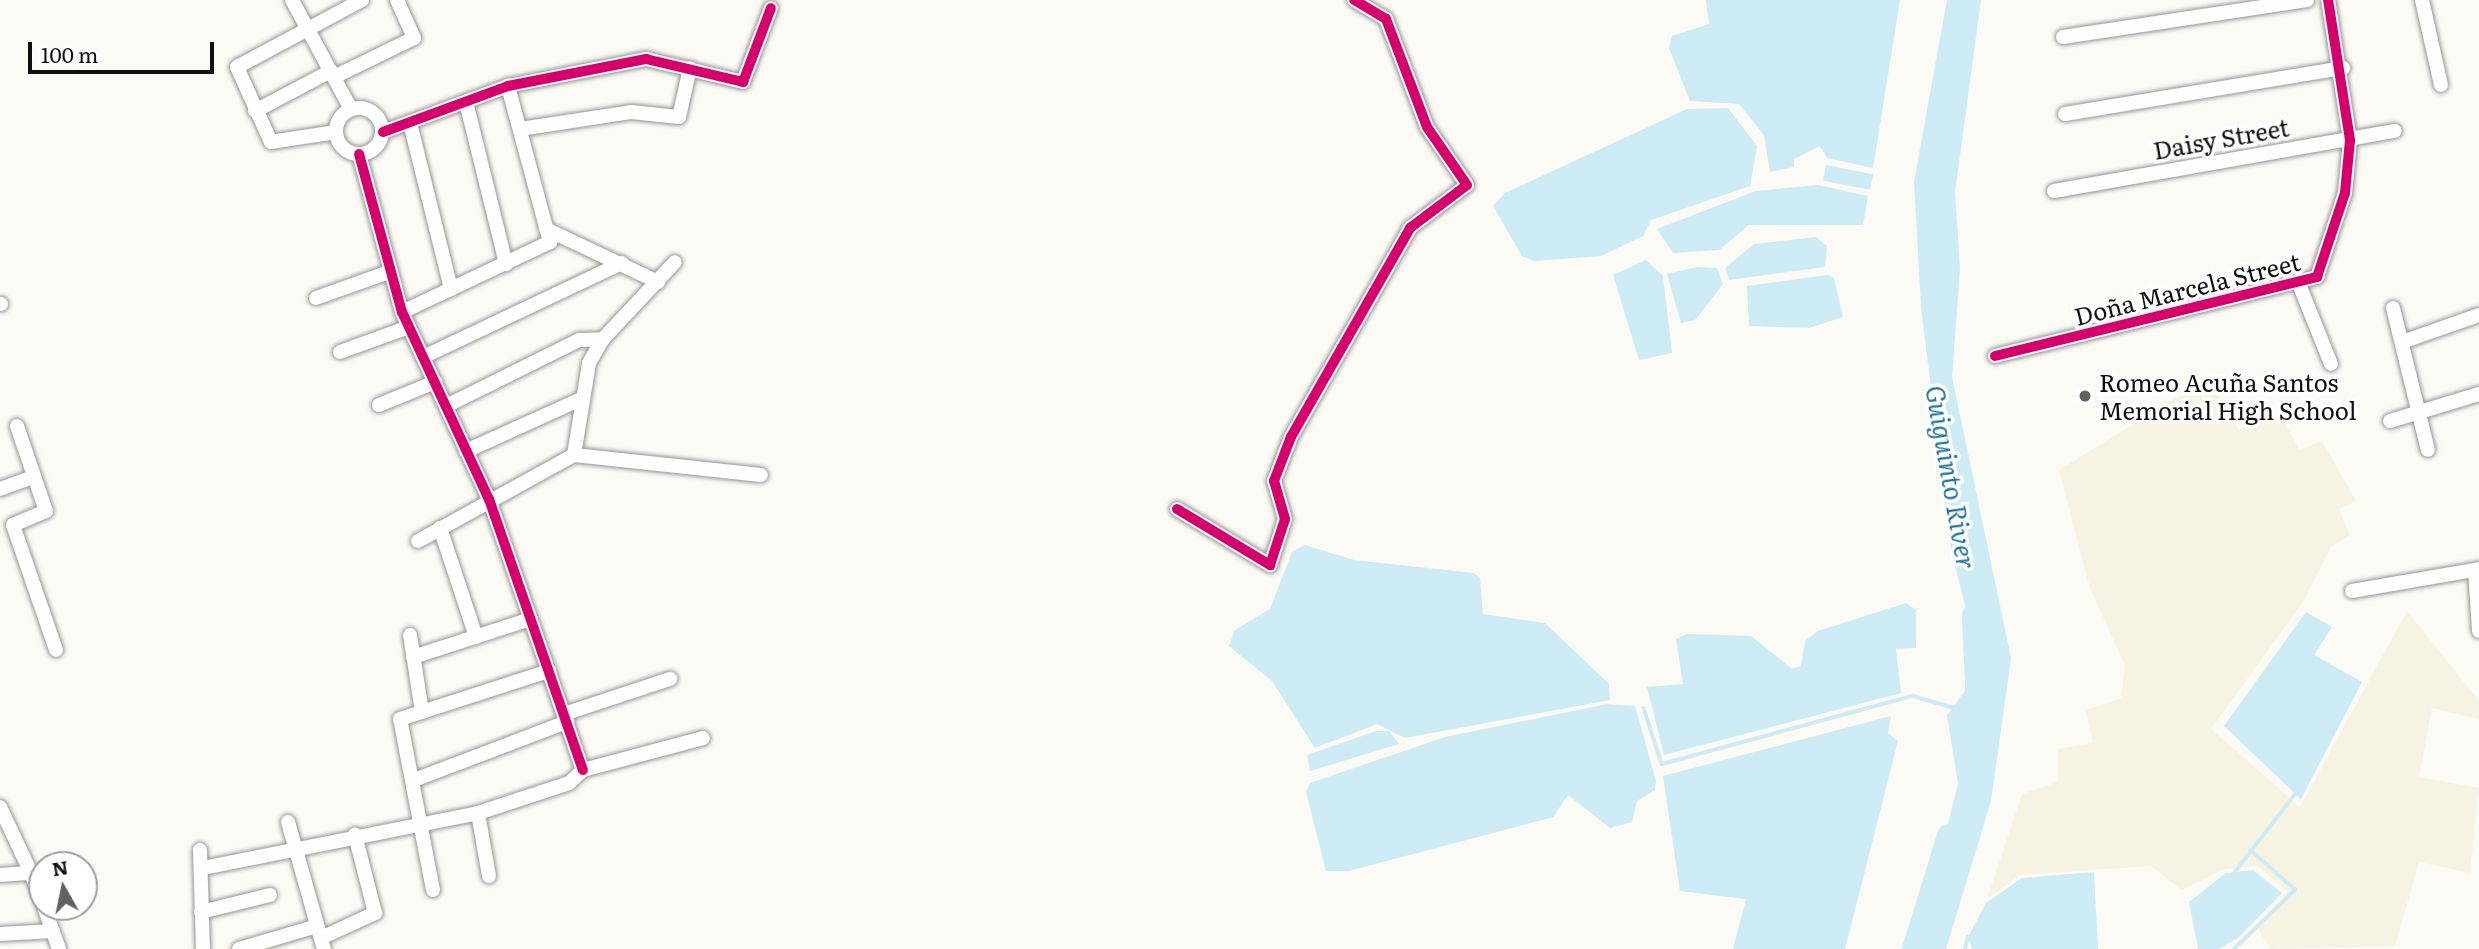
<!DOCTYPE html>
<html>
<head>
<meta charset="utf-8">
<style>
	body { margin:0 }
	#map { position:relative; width:2479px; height:949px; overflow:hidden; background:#fbfaf5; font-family:Literata,serif }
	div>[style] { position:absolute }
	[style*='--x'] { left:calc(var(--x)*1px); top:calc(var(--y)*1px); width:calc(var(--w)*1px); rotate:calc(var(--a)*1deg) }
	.farmland>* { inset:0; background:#f7f3e2 }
	.water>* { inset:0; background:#cdebf4; transform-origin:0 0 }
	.stream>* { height:3.5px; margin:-1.75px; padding:0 1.75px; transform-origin:1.75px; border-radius:1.75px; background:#cdebf4 }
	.river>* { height:23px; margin:-11.5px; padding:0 11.5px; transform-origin:11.5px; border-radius:11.5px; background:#cdebf4 }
	.roads { filter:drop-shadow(0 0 2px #959593) drop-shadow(0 0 2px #959593) }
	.street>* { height:14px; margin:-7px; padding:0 7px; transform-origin:7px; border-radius:7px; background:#fefefe }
	.street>.ring { margin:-7px; padding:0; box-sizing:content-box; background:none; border:14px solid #fefefe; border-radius:50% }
	.cycleway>* { height:10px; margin:-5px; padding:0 5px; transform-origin:5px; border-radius:5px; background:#d6006c }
	.dots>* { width:19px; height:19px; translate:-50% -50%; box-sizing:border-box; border:4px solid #fff; border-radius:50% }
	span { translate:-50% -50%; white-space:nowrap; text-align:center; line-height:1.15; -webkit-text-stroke:7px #fff; paint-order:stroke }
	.street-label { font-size:24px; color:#0f0f0f }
	.poi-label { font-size:24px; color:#0f0f0f }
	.left { translate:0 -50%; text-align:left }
	.water-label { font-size:26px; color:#1e749c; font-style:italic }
	.north { position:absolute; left:28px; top:851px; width:70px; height:70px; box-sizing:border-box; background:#fff; border:2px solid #9f9f9f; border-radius:50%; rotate:351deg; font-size:19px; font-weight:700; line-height:28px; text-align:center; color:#0f0f0f }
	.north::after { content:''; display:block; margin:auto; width:24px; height:32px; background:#626160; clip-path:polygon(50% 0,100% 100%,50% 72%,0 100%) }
	.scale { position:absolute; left:28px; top:42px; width:186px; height:32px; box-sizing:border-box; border:4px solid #0f0f0f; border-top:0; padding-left:9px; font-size:21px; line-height:24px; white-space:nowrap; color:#0f0f0f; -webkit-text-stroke:5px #fff; paint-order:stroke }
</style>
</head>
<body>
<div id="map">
	<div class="farmland">
		<i style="clip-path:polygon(2208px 378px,2239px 430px,2280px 413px,2299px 450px,2322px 441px,2356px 501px,2339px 509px,2350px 535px,2331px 547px,2303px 602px,2211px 729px,2300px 807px,2407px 611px,2479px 701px,2479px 719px,2432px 708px,2419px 777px,2479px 788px,2470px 873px,2419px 862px,2395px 946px,2271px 949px,2256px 926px,2288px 892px,2258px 866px,2225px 869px,2182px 890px,2151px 866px,2020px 875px,1987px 899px,2022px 794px,2058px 782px,2058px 749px,2093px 743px,2086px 710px,2121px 698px,2125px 665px,2090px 588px,2059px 470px)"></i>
	</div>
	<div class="water">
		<i style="clip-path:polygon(1706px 0,1900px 0,1873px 168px,1827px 158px,1820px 146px,1794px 159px,1794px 167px,1770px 172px,1764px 135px,1739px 104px,1690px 101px,1669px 48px,1672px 36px,1709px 24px)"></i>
		<i style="clip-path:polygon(1947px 0,1981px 0,1955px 192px,1960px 269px,1952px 377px,2011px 658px,1991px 801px,1946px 949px,1916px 949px,1958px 784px,1947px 715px,1981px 669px,1951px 549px,1921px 307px,1914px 182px)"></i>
		<i style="clip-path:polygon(1728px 108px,1757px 146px,1750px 186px,1651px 220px,1643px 236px,1601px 256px,1534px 261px,1522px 256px,1493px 206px,1505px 193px,1687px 109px)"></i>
		<i style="left:1826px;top:165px;width:48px;height:16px;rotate:11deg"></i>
		<i style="clip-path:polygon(1818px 185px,1868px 196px,1863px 225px,1749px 225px,1719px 250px,1673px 253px,1657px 229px,1756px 191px)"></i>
		<i style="clip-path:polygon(1816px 237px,1827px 246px,1825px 267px,1729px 280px,1725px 268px,1754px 244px)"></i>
		<i style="clip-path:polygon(1646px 260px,1663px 276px,1672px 353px,1639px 360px,1613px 275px)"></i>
		<i style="clip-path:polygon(1697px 267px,1717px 268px,1723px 284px,1695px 320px,1681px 323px,1667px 274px)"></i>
		<i style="clip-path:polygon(1827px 275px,1834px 278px,1843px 317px,1809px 328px,1749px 326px,1747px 286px)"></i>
		<i style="clip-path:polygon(1305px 545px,1354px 560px,1474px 573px,1480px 578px,1483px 614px,1545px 623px,1609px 684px,1610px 700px,1405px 738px,1377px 724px,1315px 748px,1272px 681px,1229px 646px,1235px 630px,1270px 609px,1292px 552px)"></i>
		<i style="clip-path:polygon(1906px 603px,1916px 610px,1916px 648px,1896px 649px,1901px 693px,1664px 755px,1647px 687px,1683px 684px,1676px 639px,1687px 634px,1751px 636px,1792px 669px,1801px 666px,1805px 641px,1818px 631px)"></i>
		<i style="clip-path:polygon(2306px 612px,2332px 627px,2314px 655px,2362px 682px,2301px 799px,2224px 726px)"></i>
		<i style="clip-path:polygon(1607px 704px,1635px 706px,1656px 781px,1655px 790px,1637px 801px,1632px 822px,1610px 828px,1568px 795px,1553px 817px,1349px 871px,1326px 871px,1306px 792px,1310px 783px,1445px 737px)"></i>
		<i style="clip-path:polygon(1891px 716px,1888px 733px,1898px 741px,1845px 949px,1733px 949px,1746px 899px,1680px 891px,1663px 776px)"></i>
		<i style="clip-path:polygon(1376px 731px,1389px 731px,1399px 744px,1310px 771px,1307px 755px)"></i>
		<i style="clip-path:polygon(2253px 870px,2282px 893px,2239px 937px,2219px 949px,2198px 949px,2189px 902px,2226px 873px)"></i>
		<i style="clip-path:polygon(2094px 872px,2098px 949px,1972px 949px,1968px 937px,1986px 903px,2022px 878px)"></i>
	</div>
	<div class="stream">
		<i style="--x:1644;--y:708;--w:59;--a:72.2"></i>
		<i style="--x:1662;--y:764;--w:260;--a:-15.2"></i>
		<i style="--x:1913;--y:696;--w:43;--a:16.3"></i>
		<i style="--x:2235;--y:872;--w:98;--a:-52.4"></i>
		<i style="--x:1965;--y:949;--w:12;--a:-76"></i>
		<i style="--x:2234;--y:949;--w:85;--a:-44"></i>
		<i style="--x:2295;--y:890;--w:59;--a:-138.4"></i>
	</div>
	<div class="river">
		<i style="--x:1973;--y:615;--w:91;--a:87.5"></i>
		<i style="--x:1913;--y:949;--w:119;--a:-72.9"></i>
	</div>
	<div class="roads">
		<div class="street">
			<i style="--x:292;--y:0;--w:124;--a:61.6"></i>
			<i style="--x:2422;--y:0;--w:87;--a:77.4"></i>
			<i style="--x:2063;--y:37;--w:247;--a:-8.6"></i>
			<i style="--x:334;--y:77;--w:89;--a:-26"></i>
			<i style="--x:414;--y:38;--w:42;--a:-114.1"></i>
			<i style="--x:466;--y:102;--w:167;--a:76.1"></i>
			<i class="ring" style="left:336px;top:108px;width:32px;height:32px"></i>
			<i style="--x:255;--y:111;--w:86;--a:-27.8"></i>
			<i style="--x:2065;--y:114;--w:282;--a:-9.4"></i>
			<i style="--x:410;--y:123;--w:171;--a:76.1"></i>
			<i style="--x:520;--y:129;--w:112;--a:-8.7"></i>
			<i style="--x:631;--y:112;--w:48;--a:5.9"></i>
			<i style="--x:679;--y:117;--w:50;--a:-77.3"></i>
			<i style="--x:336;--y:132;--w:66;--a:171.3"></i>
			<i style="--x:271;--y:142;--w:82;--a:-114.4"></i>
			<i style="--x:237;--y:67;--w:142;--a:-28.2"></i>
			<i style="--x:383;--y:132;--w:133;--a:-20.2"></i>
			<i style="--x:508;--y:86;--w:141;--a:-11.1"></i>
			<i style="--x:646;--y:59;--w:100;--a:13.3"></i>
			<i style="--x:743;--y:82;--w:79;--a:-69.3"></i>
			<i style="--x:359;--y:154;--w:164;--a:74.8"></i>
			<i style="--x:402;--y:312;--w:206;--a:65.1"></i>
			<i style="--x:489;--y:499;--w:287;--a:70.9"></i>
			<i style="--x:2054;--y:191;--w:346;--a:-10"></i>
			<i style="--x:546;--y:229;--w:124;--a:25.3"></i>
			<i style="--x:2299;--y:284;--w:86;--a:68.2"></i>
			<i style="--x:316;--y:298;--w:77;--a:-19.6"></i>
			<i style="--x:0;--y:304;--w:1;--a:0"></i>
			<i style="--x:2393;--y:308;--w:146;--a:76.2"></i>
			<i style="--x:402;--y:312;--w:164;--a:-25.3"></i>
			<i style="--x:550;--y:242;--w:162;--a:-105.1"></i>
			<i style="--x:2405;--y:341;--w:78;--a:-19.4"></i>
			<i style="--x:340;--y:352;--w:73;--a:-19.9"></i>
			<i style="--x:1995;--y:356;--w:332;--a:-13.8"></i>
			<i style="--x:2317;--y:277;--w:89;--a:-71.6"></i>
			<i style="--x:2345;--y:193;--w:53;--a:-84.6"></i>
			<i style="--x:2350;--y:140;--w:142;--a:-98.9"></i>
			<i style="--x:423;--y:357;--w:220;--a:-25.3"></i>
			<i style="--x:379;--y:405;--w:61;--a:-22.3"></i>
			<i style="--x:446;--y:406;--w:148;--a:-26.4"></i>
			<i style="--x:579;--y:340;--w:24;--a:-2"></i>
			<i style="--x:2390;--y:421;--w:93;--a:-16.9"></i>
			<i style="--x:17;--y:426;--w:90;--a:71.2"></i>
			<i style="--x:46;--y:511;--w:36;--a:157"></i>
			<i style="--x:13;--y:525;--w:132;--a:71"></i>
			<i style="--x:466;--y:451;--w:126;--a:-24.3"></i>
			<i style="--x:574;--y:455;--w:93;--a:-80.7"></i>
			<i style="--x:589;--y:363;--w:28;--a:-60"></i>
			<i style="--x:603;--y:339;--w:105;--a:-46.9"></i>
			<i style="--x:0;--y:489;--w:35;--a:-20"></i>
			<i style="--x:1177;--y:509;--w:109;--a:31.1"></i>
			<i style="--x:1270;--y:565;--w:48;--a:-71.9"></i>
			<i style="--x:1285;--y:519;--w:40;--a:-106"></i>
			<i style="--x:1274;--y:481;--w:47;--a:-68.9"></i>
			<i style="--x:1291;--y:437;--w:241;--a:-60.3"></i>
			<i style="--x:1410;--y:228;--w:71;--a:-37"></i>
			<i style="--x:1467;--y:185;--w:70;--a:-124.6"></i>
			<i style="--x:1427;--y:127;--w:116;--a:-110.8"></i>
			<i style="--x:1386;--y:19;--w:37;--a:-149"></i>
			<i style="--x:440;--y:528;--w:115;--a:71.7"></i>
			<i style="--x:418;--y:541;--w:178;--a:-28.9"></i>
			<i style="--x:574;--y:455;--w:188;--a:6.1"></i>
			<i style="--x:2475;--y:570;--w:61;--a:86.2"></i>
			<i style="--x:2352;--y:591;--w:129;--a:-9.8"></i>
			<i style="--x:410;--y:635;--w:78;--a:81.1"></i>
			<i style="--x:413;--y:657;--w:124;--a:-17.9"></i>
			<i style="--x:564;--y:714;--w:112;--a:-18.3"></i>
			<i style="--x:414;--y:780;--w:164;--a:-20.8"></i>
			<i style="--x:0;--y:807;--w:73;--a:64.8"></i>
			<i style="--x:478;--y:813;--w:64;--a:80.1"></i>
			<i style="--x:288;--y:822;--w:132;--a:74.2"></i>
			<i style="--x:200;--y:850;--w:99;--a:88.3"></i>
			<i style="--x:203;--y:868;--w:280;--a:-11.3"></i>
			<i style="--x:478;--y:813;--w:96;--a:-18.2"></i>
			<i style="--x:569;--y:783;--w:19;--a:-43"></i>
			<i style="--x:583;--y:770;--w:124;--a:-14.9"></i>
			<i style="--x:0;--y:875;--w:31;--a:-4"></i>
			<i style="--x:31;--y:873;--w:31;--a:69"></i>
			<i style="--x:433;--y:890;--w:174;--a:-100.9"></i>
			<i style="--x:400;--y:719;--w:157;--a:-17.9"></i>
			<i style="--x:44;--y:907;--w:45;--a:70.3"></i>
			<i style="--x:201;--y:912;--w:71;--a:-13.8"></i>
			<i style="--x:0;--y:934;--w:53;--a:-3.2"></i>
			<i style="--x:321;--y:938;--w:60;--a:-24.8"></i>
			<i style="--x:375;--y:913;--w:81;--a:-104.4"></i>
			<i style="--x:239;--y:949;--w:81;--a:-16.4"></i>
		</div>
	</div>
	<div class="cycleway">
		<i style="--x:383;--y:132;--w:133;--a:-20.2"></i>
		<i style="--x:508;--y:86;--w:141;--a:-11.1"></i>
		<i style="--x:646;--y:59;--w:100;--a:13.3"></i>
		<i style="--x:743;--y:82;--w:79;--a:-69.3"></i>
		<i style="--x:359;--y:154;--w:164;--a:74.8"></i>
		<i style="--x:402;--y:312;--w:206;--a:65.1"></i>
		<i style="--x:489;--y:499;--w:287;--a:70.9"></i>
		<i style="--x:1995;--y:356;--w:332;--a:-13.8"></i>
		<i style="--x:2317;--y:277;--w:89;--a:-71.6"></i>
		<i style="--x:2345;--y:193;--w:53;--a:-84.6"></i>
		<i style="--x:2350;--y:140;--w:142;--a:-98.9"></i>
		<i style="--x:1177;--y:509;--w:109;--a:31.1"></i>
		<i style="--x:1270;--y:565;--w:48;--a:-71.9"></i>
		<i style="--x:1285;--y:519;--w:40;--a:-106"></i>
		<i style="--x:1274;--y:481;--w:47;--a:-68.9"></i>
		<i style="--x:1291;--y:437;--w:241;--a:-60.3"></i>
		<i style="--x:1410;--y:228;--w:71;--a:-37"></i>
		<i style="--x:1467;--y:185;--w:70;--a:-124.6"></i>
		<i style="--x:1427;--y:127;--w:116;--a:-110.8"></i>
		<i style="--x:1386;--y:19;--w:37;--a:-149"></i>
	</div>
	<div class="dots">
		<i style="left:2085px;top:396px;background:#626160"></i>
	</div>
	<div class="street-label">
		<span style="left:2221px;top:138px;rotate:-10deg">Daisy Street</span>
		<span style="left:2187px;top:288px;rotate:-14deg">Doña Marcela Street</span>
	</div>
	<div class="poi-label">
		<span class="left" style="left:2099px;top:396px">Romeo Acuña Santos<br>Memorial High School</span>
	</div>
	<div class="water-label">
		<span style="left:1952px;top:477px;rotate:80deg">Guiguinto River</span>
	</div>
	<div class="north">N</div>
	<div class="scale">100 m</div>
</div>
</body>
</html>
